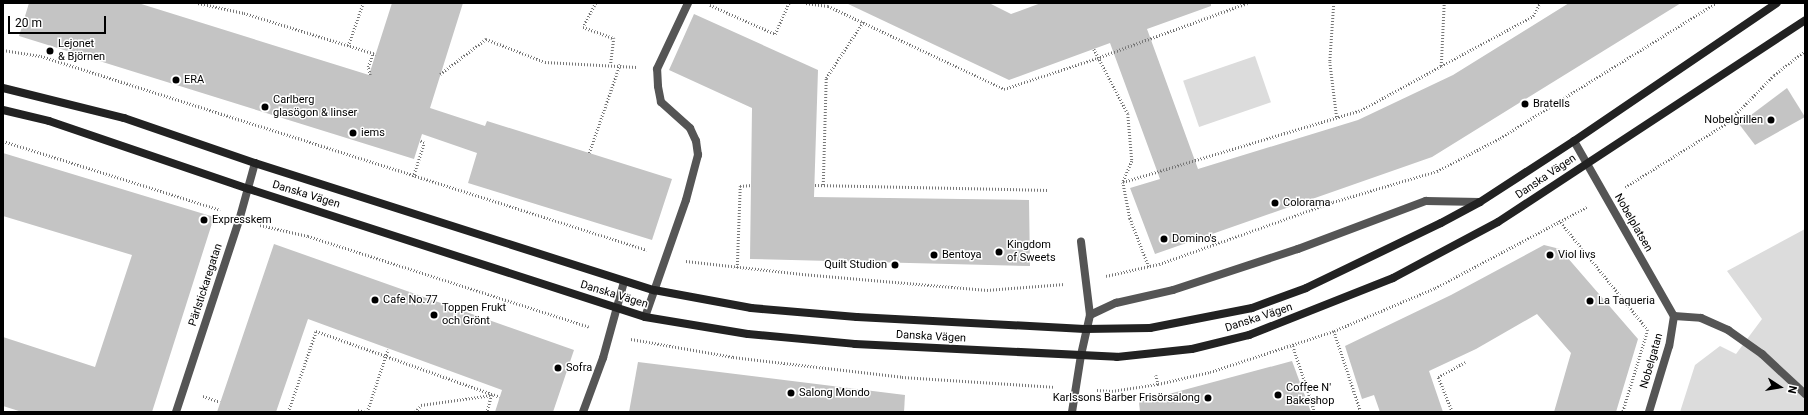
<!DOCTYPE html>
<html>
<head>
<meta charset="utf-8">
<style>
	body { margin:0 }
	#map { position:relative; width:1808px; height:415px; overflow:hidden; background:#fff; font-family:Roboto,sans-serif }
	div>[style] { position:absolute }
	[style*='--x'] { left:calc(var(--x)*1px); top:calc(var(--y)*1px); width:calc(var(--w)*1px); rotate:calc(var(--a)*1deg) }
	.green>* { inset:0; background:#dcdcdc; transform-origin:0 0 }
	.building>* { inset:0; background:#c4c4c4 }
	.path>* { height:2.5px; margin-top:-1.25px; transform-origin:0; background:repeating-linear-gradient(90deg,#777 0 1px,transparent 0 3px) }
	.lane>* { height:8px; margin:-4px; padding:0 4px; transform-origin:4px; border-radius:4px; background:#555 }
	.street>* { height:8px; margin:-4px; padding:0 4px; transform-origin:4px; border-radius:4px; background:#555 }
	.secondary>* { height:8px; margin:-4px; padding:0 4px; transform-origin:4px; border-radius:4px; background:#222 }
	.dots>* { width:11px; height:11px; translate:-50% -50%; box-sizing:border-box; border:2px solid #fff; border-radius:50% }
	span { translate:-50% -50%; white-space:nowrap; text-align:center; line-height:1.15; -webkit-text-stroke:3px #fff; paint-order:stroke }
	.poi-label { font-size:11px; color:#000 }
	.left { translate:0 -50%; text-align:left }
	.right { translate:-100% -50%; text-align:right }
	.street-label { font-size:11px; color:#000 }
	.frame { position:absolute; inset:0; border:4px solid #000; pointer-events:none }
	.north { position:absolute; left:1760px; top:367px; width:40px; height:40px; -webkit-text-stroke:3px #fff; paint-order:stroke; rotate:102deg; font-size:11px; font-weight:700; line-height:16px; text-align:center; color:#000 }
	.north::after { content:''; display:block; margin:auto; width:14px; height:18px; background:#000; clip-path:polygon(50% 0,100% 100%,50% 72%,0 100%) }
	.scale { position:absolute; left:8px; top:16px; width:98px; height:18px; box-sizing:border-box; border:2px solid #000; border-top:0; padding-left:5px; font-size:12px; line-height:14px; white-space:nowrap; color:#000; -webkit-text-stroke:3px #fff; paint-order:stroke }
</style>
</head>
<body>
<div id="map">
	<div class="green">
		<i style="left:1255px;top:56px;width:49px;height:76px;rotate:71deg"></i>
		<i style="clip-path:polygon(1805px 229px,1805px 412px,1680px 412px,1695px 365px,1720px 346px,1736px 354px,1762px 319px,1727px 271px)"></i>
	</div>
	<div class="building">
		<i style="clip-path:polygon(29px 3px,138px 3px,369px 75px,392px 3px,463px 3px,430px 108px,485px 126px,487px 121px,672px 179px,652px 240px,468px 183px,477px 153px,422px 134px,414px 159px,19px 36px)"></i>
		<i style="clip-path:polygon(846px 3px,989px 3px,1011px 14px,1041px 3px,1211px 3px,1211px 6px,1147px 29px,1198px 169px,1358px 120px,1453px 75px,1569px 3px,1681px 3px,1432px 157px,1155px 254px,1130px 188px,1160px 179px,1110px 43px,1009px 80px)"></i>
		<i style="clip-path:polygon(694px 14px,818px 70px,814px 197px,1029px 200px,1030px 266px,750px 259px,752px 108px,669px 70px)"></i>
		<i style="clip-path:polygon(1787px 88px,1805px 117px,1755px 145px,1739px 124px)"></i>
		<i style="clip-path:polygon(3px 153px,214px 217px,152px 412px,22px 412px,3px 406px,3px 337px,95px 367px,132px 255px,3px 216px)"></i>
		<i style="clip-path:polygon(274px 244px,574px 350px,553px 412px,495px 412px,502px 390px,308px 319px,276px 412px,217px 412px)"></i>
		<i style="clip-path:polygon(1544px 245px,1560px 249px,1638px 339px,1616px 412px,1554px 412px,1571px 353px,1537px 314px,1476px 349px,1429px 371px,1443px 412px,1380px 412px,1374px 395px,1362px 399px,1345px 346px,1451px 295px)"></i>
		<i style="clip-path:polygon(1292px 361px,1311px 412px,1140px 412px,1139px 402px)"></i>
		<i style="clip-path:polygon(638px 362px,905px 395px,904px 412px,629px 412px)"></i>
	</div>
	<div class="path">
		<i style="--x:198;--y:3;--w:47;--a:12.3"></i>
		<i style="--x:244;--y:13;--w:138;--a:17.3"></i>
		<i style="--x:596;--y:3;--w:27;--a:118"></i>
		<i style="--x:583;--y:27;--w:33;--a:20"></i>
		<i style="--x:614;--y:38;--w:26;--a:97"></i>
		<i style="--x:806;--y:3;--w:22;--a:8"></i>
		<i style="--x:828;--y:6;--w:195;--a:25.2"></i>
		<i style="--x:1004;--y:89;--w:98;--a:-18.4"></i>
		<i style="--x:1097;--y:58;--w:160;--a:-20.1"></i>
		<i style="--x:1334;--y:3;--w:59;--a:93.9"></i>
		<i style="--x:1330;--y:62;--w:56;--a:82.9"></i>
		<i style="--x:710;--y:5;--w:71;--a:24"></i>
		<i style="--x:775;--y:34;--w:34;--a:-66"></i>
		<i style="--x:348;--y:46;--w:46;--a:-70.8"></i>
		<i style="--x:1094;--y:49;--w:73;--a:62.4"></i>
		<i style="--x:1128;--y:114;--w:47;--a:85.1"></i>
		<i style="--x:1132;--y:161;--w:23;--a:113"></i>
		<i style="--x:1123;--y:182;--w:37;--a:79"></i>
		<i style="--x:1130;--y:218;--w:53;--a:68.8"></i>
		<i style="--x:3;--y:50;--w:38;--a:9"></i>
		<i style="--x:41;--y:56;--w:636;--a:17.75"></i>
		<i style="--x:1441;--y:66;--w:105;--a:-28.5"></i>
		<i style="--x:1533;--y:16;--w:15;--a:-62"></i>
		<i style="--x:440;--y:74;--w:58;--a:-37.3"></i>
		<i style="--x:486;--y:39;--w:63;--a:21.3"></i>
		<i style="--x:545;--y:62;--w:92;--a:3.1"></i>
		<i style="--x:370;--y:75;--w:8;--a:-104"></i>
		<i style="--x:368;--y:67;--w:15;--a:-70"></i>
		<i style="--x:3;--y:141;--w:228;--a:17.6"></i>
		<i style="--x:589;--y:153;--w:94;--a:-70.8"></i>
		<i style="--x:413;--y:177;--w:36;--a:-72"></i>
		<i style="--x:424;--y:143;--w:4;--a:-153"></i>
		<i style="--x:1123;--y:182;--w:249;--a:-16.8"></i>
		<i style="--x:1361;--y:110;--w:91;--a:-28.8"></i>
		<i style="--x:1441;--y:66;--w:63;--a:-87.3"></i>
		<i style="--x:815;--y:185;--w:233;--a:1.2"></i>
		<i style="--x:823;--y:185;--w:107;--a:-88.4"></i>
		<i style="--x:826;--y:78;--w:67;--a:-56.5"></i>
		<i style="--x:1625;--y:187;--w:120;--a:-32.1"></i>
		<i style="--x:1727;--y:123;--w:67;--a:-45.6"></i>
		<i style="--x:1774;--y:75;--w:39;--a:-38"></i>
		<i style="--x:1559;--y:220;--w:141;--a:51"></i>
		<i style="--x:1648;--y:330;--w:86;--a:107"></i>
		<i style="--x:260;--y:225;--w:49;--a:12.9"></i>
		<i style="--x:308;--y:236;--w:295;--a:17.9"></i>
		<i style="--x:686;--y:261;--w:117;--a:6.4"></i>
		<i style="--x:802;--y:274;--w:186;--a:4.9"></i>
		<i style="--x:987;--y:290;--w:78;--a:-4.4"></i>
		<i style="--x:737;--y:268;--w:82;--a:-87.9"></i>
		<i style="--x:740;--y:186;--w:12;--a:-5"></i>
		<i style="--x:1106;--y:276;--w:54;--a:-12.8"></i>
		<i style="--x:1159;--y:264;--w:185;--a:-19.6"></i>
		<i style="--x:1333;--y:202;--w:109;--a:-16.6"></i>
		<i style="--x:1437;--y:171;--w:71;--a:-27.6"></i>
		<i style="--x:1500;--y:138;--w:255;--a:-32"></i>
		<i style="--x:1334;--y:331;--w:85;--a:71.6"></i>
		<i style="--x:631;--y:339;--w:104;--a:10"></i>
		<i style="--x:733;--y:357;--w:170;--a:6.7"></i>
		<i style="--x:902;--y:377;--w:153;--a:3.7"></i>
		<i style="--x:1293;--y:346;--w:70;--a:71.6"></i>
		<i style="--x:1156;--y:375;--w:9;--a:77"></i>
		<i style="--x:1097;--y:390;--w:15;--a:4"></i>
		<i style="--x:1112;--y:391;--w:47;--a:-8.7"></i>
		<i style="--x:1158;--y:384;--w:53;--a:-13"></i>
		<i style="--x:1210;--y:372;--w:131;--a:-18.3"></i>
		<i style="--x:1334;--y:331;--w:110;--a:-23.1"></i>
		<i style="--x:1435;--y:288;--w:172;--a:-28.1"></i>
		<i style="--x:203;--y:396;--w:18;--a:19"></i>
		<i style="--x:288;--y:412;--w:86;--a:-70.9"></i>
		<i style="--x:316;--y:331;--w:195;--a:19.7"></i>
		<i style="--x:358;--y:412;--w:2;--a:-90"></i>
		<i style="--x:358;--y:410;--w:7;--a:16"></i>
		<i style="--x:367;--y:412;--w:66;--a:-71.6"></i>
		<i style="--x:415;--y:412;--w:9;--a:-49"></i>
		<i style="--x:421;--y:405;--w:72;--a:-8"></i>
		<i style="--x:492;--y:395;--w:18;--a:106"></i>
		<i style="--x:1452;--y:412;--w:38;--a:-112"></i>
		<i style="--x:1438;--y:377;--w:31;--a:-29"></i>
	</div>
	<div class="lane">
		<i style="--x:1090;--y:315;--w:29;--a:-25"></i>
		<i style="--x:1116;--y:303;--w:58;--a:-12.8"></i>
		<i style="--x:1173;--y:290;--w:132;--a:-18.2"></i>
		<i style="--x:1298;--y:249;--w:137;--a:-20.6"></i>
		<i style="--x:1426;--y:201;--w:54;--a:1.1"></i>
		<i style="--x:1674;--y:316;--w:27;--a:4"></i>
		<i style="--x:1701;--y:318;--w:30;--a:24"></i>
		<i style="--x:1728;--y:330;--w:42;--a:35.2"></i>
		<i style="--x:1762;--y:354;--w:59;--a:42.9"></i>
		<i style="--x:645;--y:317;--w:124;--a:-70.7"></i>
		<i style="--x:686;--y:200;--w:47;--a:-75.1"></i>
		<i style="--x:698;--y:155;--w:14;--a:-98"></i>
		<i style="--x:696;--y:141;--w:14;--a:-115"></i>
		<i style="--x:690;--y:128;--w:39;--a:-138"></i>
		<i style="--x:661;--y:102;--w:16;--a:-101"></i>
		<i style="--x:658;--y:86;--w:17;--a:-93"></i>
		<i style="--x:657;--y:69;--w:73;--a:-64.8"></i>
		<i style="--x:1081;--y:355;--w:41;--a:-77.3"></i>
		<i style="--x:1090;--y:315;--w:74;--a:-97"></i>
	</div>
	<div class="street">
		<i style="--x:1574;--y:141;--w:202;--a:60.3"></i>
		<i style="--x:1674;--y:316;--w:30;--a:99"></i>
		<i style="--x:1669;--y:346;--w:69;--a:106.9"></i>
		<i style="--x:176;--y:412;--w:205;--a:-71.8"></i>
		<i style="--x:240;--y:217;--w:56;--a:-74.5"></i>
		<i style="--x:583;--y:412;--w:58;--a:-69.7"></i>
		<i style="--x:603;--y:358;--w:79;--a:-74.6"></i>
		<i style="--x:1072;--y:412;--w:58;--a:-81"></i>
	</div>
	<div class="secondary">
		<i style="--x:3;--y:88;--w:125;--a:13.9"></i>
		<i style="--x:124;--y:118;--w:139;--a:19"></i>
		<i style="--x:255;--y:163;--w:419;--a:17.7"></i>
		<i style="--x:654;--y:290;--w:99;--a:10.5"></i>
		<i style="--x:751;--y:308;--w:106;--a:4.9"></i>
		<i style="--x:857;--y:317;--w:228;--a:3"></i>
		<i style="--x:1085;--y:329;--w:65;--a:-0.9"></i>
		<i style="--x:1150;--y:328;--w:104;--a:-11.1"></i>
		<i style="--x:1252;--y:308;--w:58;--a:-20.3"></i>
		<i style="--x:1306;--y:288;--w:150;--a:-25.7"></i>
		<i style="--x:1441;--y:223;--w:44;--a:-28.3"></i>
		<i style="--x:1480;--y:202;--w:112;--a:-33"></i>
		<i style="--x:1574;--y:141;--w:245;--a:-34.2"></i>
		<i style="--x:3;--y:110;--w:47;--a:13.4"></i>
		<i style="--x:49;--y:121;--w:211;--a:18.8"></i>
		<i style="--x:249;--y:189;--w:416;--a:17.9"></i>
		<i style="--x:645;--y:317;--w:104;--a:9.4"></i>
		<i style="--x:748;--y:334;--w:107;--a:5.3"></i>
		<i style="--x:855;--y:344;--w:262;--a:2.8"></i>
		<i style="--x:1117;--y:357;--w:75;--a:-6.1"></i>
		<i style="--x:1192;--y:349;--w:59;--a:-13.8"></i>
		<i style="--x:1249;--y:335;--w:155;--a:-21.6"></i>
		<i style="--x:1393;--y:278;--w:119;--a:-28.1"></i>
		<i style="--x:1498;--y:222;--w:367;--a:-33.3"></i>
	</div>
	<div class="dots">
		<i style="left:50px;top:51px;background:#000"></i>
		<i style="left:176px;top:80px;background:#000"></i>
		<i style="left:1525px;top:104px;background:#000"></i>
		<i style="left:265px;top:107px;background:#000"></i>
		<i style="left:1771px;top:120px;background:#000"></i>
		<i style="left:353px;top:133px;background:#000"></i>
		<i style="left:1275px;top:203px;background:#000"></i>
		<i style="left:204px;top:220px;background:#000"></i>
		<i style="left:1164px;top:239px;background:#000"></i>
		<i style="left:999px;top:252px;background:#000"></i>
		<i style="left:934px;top:255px;background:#000"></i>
		<i style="left:1550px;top:255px;background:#000"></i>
		<i style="left:895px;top:265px;background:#000"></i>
		<i style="left:375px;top:300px;background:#000"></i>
		<i style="left:1590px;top:301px;background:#000"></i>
		<i style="left:434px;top:315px;background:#000"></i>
		<i style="left:558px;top:368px;background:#000"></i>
		<i style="left:791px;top:393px;background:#000"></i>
		<i style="left:1278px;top:395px;background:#000"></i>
		<i style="left:1208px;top:398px;background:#000"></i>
	</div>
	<div class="poi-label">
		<span class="left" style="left:58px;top:51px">Lejonet<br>&amp; Björnen</span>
		<span class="left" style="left:184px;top:80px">ERA</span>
		<span class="left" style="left:273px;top:107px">Carlberg<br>glasögon &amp; linser</span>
		<span class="left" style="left:1533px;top:104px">Bratells</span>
		<span class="right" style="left:1763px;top:120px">Nobelgrillen</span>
		<span class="left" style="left:361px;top:133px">iems</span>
		<span class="left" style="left:1283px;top:203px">Colorama</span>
		<span class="left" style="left:212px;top:220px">Expresskem</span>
		<span class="left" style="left:1172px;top:239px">Domino's</span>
		<span class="left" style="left:1007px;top:252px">Kingdom<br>of Sweets</span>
		<span class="left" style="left:942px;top:255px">Bentoya</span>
		<span class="left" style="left:1558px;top:255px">Viol livs</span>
		<span class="right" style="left:887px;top:265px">Quilt Studion</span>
		<span class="left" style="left:383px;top:300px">Cafe No.77</span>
		<span class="left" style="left:1598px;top:301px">La Taqueria</span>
		<span class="left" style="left:442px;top:315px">Toppen Frukt<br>och Grönt</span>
		<span class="left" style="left:566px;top:368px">Sofra</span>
		<span class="left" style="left:1286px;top:395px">Coffee N'<br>Bakeshop</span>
		<span class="left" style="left:799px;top:393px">Salong Mondo</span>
		<span class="right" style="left:1200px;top:398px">Karlssons Barber Frisörsalong</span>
	</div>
	<div class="street-label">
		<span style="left:1546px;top:177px;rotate:-34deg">Danska Vägen</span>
		<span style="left:306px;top:195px;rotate:17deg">Danska Vägen</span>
		<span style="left:1633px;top:223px;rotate:60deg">Nobelplatsen</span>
		<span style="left:206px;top:285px;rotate:-72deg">Pärlstickaregatan</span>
		<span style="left:614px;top:295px;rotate:17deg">Danska Vägen</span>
		<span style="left:1259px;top:318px;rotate:-18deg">Danska Vägen</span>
		<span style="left:931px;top:337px;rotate:3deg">Danska Vägen</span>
		<span style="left:1652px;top:361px;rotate:-74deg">Nobelgatan</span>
	</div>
	<div class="frame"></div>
	<div class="north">N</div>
	<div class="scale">20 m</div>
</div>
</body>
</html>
